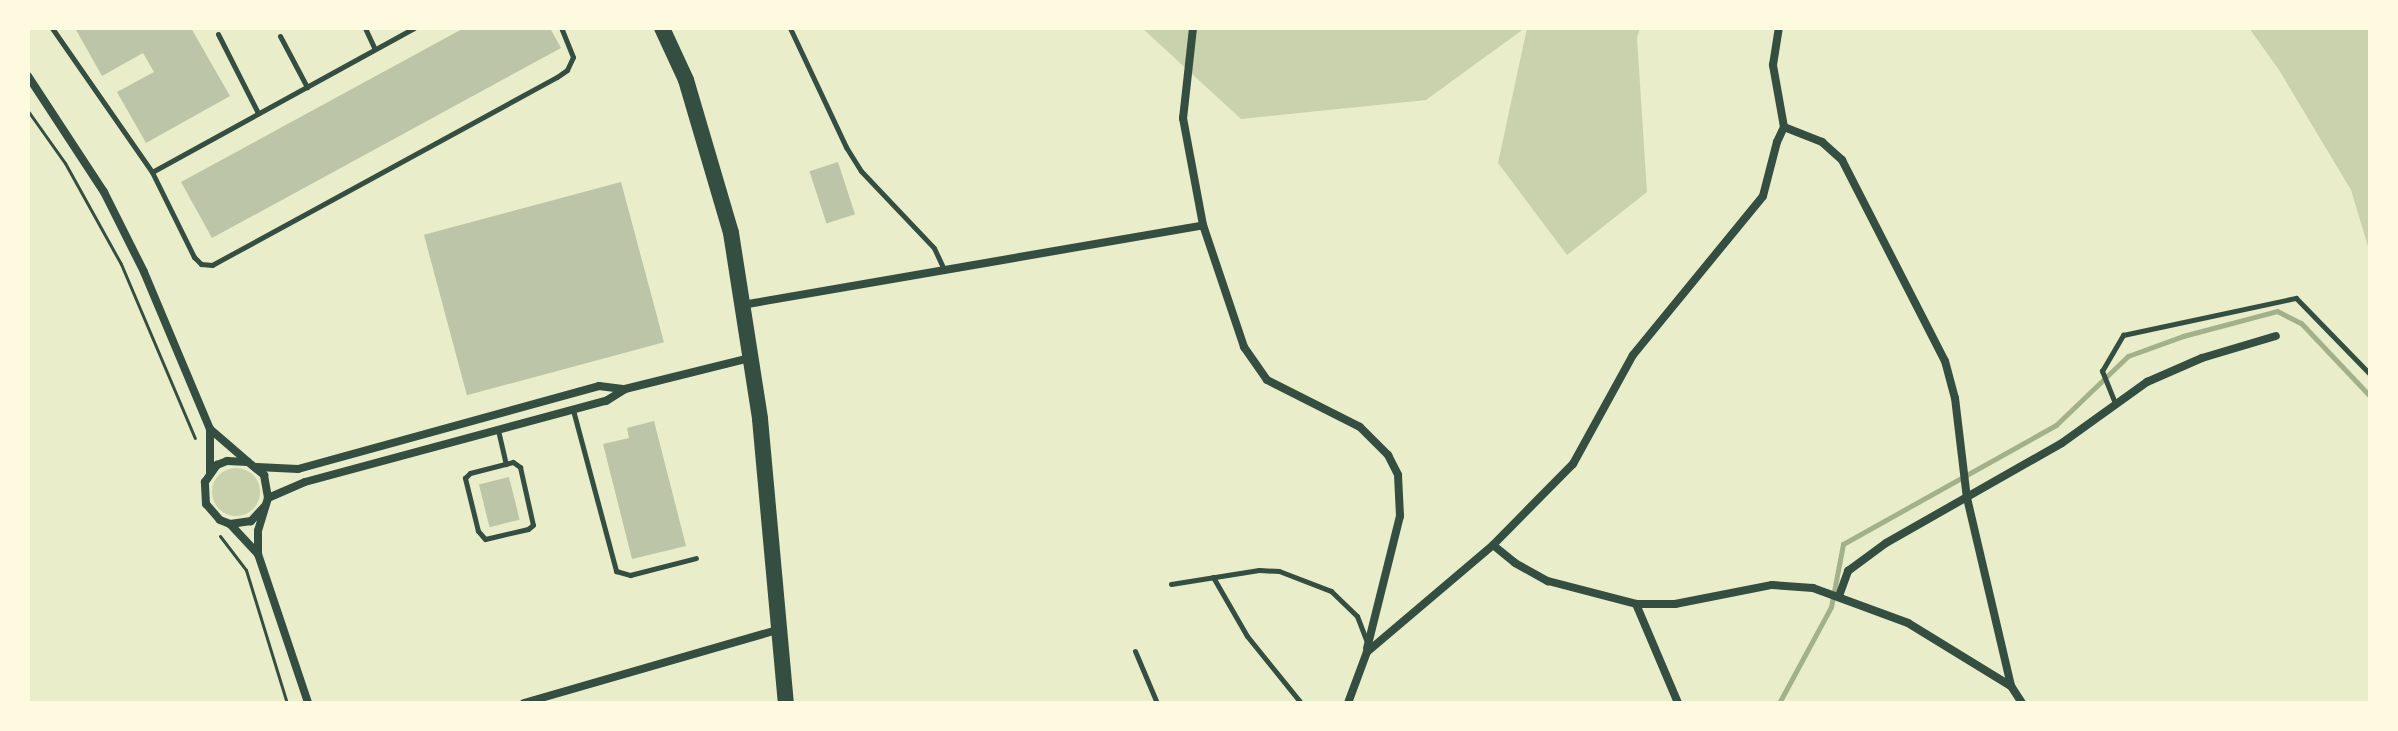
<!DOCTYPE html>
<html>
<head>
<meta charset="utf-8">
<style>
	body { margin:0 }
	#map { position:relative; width:2398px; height:731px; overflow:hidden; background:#e9edc9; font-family:"Titillium Web",sans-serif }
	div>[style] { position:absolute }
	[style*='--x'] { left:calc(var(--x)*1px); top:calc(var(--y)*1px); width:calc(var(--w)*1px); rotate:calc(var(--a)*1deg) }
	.green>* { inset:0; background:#cad2ad }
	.round { border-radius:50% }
	.stream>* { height:5px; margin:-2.5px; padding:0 2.5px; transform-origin:2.5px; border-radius:2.5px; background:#a3b18a }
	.building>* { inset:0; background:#bcc5a7; transform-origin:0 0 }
	.path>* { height:3px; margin:-1.5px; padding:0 1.5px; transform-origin:1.5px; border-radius:1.5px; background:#344e41 }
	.service>* { height:5px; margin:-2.5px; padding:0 2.5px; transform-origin:2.5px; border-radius:2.5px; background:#344e41 }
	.minor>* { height:8px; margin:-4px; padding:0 4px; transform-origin:4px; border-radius:4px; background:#344e41 }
	.secondary>* { height:16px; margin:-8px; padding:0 8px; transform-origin:8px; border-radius:8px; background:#344e41 }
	span { translate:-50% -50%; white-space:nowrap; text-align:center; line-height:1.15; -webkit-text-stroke:6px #fefae0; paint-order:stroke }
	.frame { position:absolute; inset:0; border:30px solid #fefae0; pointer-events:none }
</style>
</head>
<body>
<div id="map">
	<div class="green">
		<i style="clip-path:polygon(1142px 28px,1525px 28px,1426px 100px,1241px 119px)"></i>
		<i style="clip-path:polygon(1527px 28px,1640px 28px,1637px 38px,1647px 192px,1567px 255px,1498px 163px)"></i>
		<i style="clip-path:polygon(2249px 28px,2370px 28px,2370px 253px,2351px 190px,2279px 70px)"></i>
		<i class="round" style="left:212px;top:468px;width:48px;height:48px"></i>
	</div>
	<div class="stream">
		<i style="--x:1779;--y:703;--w:109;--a:-61.6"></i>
		<i style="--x:1831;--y:607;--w:64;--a:-79.2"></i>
		<i style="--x:1843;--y:544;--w:244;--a:-29.2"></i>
		<i style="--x:2056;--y:425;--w:100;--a:-43.8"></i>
		<i style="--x:2128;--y:356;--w:59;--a:-20"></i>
		<i style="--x:2183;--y:336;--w:97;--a:-14.9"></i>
		<i style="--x:2277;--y:311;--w:27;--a:27"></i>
		<i style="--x:2301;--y:323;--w:100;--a:46.6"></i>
	</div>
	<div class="building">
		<i style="clip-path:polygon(75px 28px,191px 28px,230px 96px,146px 143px,117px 92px,154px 72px,143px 53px,102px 76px)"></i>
		<i style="clip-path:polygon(464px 28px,550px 28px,561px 48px,212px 238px,181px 182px)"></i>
		<i style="left:838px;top:162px;width:55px;height:30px;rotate:72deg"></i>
		<i style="left:621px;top:182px;width:166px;height:204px;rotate:75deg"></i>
		<i style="clip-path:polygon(654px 421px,686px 546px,632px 559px,603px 444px,629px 438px,627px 428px)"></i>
		<i style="left:509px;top:477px;width:44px;height:31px;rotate:76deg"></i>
	</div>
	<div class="path">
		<i style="--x:28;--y:111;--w:64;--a:54.6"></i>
		<i style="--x:65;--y:163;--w:115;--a:61"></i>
		<i style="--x:121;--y:264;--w:189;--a:67"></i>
		<i style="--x:220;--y:536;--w:43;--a:52.6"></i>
		<i style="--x:246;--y:570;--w:139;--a:72.9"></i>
	</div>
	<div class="service">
		<i style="--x:52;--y:28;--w:175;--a:55.2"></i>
		<i style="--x:152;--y:172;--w:95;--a:63.7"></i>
		<i style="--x:194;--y:257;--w:10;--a:45"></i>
		<i style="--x:201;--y:264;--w:11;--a:5"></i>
		<i style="--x:212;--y:265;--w:393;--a:-28.6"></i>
		<i style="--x:557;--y:77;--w:12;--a:-35"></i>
		<i style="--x:567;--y:70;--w:14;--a:-65"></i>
		<i style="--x:573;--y:57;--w:31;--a:-112"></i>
		<i style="--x:365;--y:28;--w:23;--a:65"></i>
		<i style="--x:790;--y:28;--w:132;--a:64.8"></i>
		<i style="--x:846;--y:147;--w:28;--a:58"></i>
		<i style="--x:861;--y:171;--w:106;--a:46.5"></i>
		<i style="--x:934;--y:248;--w:23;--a:65"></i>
		<i style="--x:218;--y:34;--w:89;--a:63.1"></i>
		<i style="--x:280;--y:36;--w:58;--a:62.1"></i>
		<i style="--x:152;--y:172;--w:299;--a:-28.8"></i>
		<i style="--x:2115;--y:403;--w:35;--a:-112"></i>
		<i style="--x:2102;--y:371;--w:42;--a:-59.7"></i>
		<i style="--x:2123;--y:335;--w:177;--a:-12.1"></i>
		<i style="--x:2296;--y:298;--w:106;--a:45.8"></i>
		<i style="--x:573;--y:410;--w:167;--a:75"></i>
		<i style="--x:616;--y:571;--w:15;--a:16"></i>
		<i style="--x:630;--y:575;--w:68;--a:-14.4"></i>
		<i style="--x:498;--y:430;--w:35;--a:77"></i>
		<i style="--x:513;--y:462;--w:9;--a:36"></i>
		<i style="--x:520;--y:467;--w:59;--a:77.4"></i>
		<i style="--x:533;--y:525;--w:6;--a:141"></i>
		<i style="--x:528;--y:529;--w:44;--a:166.9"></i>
		<i style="--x:485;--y:539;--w:11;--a:-131"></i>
		<i style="--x:478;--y:531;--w:55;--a:-103.8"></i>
		<i style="--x:465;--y:478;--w:7;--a:-45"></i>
		<i style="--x:470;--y:473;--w:44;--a:-14.3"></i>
		<i style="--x:1213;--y:577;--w:68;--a:60"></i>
		<i style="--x:1247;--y:636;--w:86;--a:51.1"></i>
		<i style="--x:1171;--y:584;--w:89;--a:-9"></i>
		<i style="--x:1259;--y:570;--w:20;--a:3"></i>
		<i style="--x:1279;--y:571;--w:56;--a:21"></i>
		<i style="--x:1331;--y:591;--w:36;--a:44"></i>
		<i style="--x:1357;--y:616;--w:26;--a:69"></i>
		<i style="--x:1135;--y:651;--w:56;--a:67.1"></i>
	</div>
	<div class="minor">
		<i style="--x:1193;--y:28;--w:91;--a:96.3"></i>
		<i style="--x:1183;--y:118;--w:109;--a:79.4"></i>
		<i style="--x:1203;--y:225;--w:129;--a:71.4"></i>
		<i style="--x:1244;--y:347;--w:40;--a:55.1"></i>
		<i style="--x:1267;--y:380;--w:104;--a:26.8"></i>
		<i style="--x:1360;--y:427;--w:40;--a:45"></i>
		<i style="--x:1388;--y:455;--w:22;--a:63"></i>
		<i style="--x:1398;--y:475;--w:41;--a:87.2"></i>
		<i style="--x:1400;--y:516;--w:136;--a:104"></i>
		<i style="--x:28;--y:76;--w:139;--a:56.8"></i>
		<i style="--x:104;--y:192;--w:89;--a:63.4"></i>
		<i style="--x:144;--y:272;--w:170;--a:67.2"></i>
		<i style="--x:1784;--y:127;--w:41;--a:21.5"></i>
		<i style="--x:1822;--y:142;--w:27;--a:42"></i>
		<i style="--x:1842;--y:160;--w:226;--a:62.9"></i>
		<i style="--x:1945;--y:361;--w:38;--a:75"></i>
		<i style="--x:1955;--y:398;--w:101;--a:83.2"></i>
		<i style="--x:1967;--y:498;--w:193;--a:76.8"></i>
		<i style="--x:742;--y:305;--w:468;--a:-9.8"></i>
		<i style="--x:257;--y:467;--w:41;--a:2.8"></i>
		<i style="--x:298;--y:469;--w:312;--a:-15.4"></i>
		<i style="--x:599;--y:386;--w:26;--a:7"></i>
		<i style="--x:210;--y:473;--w:44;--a:-90"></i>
		<i style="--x:210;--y:429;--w:49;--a:40.9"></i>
		<i style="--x:268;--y:498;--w:40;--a:-23.4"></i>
		<i style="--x:305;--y:482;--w:312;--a:-15.1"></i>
		<i style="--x:606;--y:401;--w:22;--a:-32"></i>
		<i style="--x:625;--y:389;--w:128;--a:-14"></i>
		<i style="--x:265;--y:506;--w:21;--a:133"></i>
		<i style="--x:251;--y:521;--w:21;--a:172"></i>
		<i style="--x:230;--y:524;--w:11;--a:-158"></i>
		<i style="--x:220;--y:520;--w:21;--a:-131"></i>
		<i style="--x:206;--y:504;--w:22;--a:-93"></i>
		<i style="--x:205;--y:482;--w:21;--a:-55"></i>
		<i style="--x:217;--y:465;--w:11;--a:-22"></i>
		<i style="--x:227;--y:461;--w:21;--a:3"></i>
		<i style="--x:248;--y:462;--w:21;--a:39"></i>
		<i style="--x:264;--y:475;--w:23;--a:80"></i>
		<i style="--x:268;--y:498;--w:34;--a:107"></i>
		<i style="--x:258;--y:531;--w:23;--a:90"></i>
		<i style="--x:258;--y:554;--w:157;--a:71.4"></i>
		<i style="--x:230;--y:524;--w:41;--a:47"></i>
		<i style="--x:1493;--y:545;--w:28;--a:39"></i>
		<i style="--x:1515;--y:563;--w:38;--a:29"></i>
		<i style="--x:1548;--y:581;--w:91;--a:14.6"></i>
		<i style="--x:1636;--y:604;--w:108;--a:67"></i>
		<i style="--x:1839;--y:596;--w:27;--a:-70"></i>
		<i style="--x:1848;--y:571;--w:47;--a:-36.4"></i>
		<i style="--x:1886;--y:543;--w:202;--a:-29.6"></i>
		<i style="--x:2062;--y:443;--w:105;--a:-35.7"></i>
		<i style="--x:2147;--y:382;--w:60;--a:-23.6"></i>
		<i style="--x:2202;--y:358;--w:77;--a:-16.6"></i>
		<i style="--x:1636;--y:604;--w:39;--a:0"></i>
		<i style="--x:1675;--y:604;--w:99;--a:-11.1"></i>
		<i style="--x:1772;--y:585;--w:41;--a:4.2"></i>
		<i style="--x:1813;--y:588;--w:101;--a:20.2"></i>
		<i style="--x:1908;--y:623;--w:121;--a:31.5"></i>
		<i style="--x:2011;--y:686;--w:20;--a:57"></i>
		<i style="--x:524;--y:703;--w:266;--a:-16.1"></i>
		<i style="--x:1348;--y:703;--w:54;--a:-69.6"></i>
		<i style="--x:1367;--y:652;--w:165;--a:-40.3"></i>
		<i style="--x:1493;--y:545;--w:114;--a:-45.4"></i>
		<i style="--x:1573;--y:464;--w:124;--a:-61.2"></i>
		<i style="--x:1633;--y:355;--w:205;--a:-50.7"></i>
		<i style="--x:1763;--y:196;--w:56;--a:-75.5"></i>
		<i style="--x:1777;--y:142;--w:17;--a:-65"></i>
		<i style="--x:1784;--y:127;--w:63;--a:-100.1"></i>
		<i style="--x:1773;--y:65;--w:37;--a:-81"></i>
	</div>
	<div class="secondary">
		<i style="--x:662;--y:28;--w:57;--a:65.2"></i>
		<i style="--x:686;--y:80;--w:159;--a:73.6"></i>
		<i style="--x:731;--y:233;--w:188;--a:81.1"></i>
		<i style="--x:760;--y:419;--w:285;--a:84.8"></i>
	</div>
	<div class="frame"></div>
</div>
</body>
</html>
